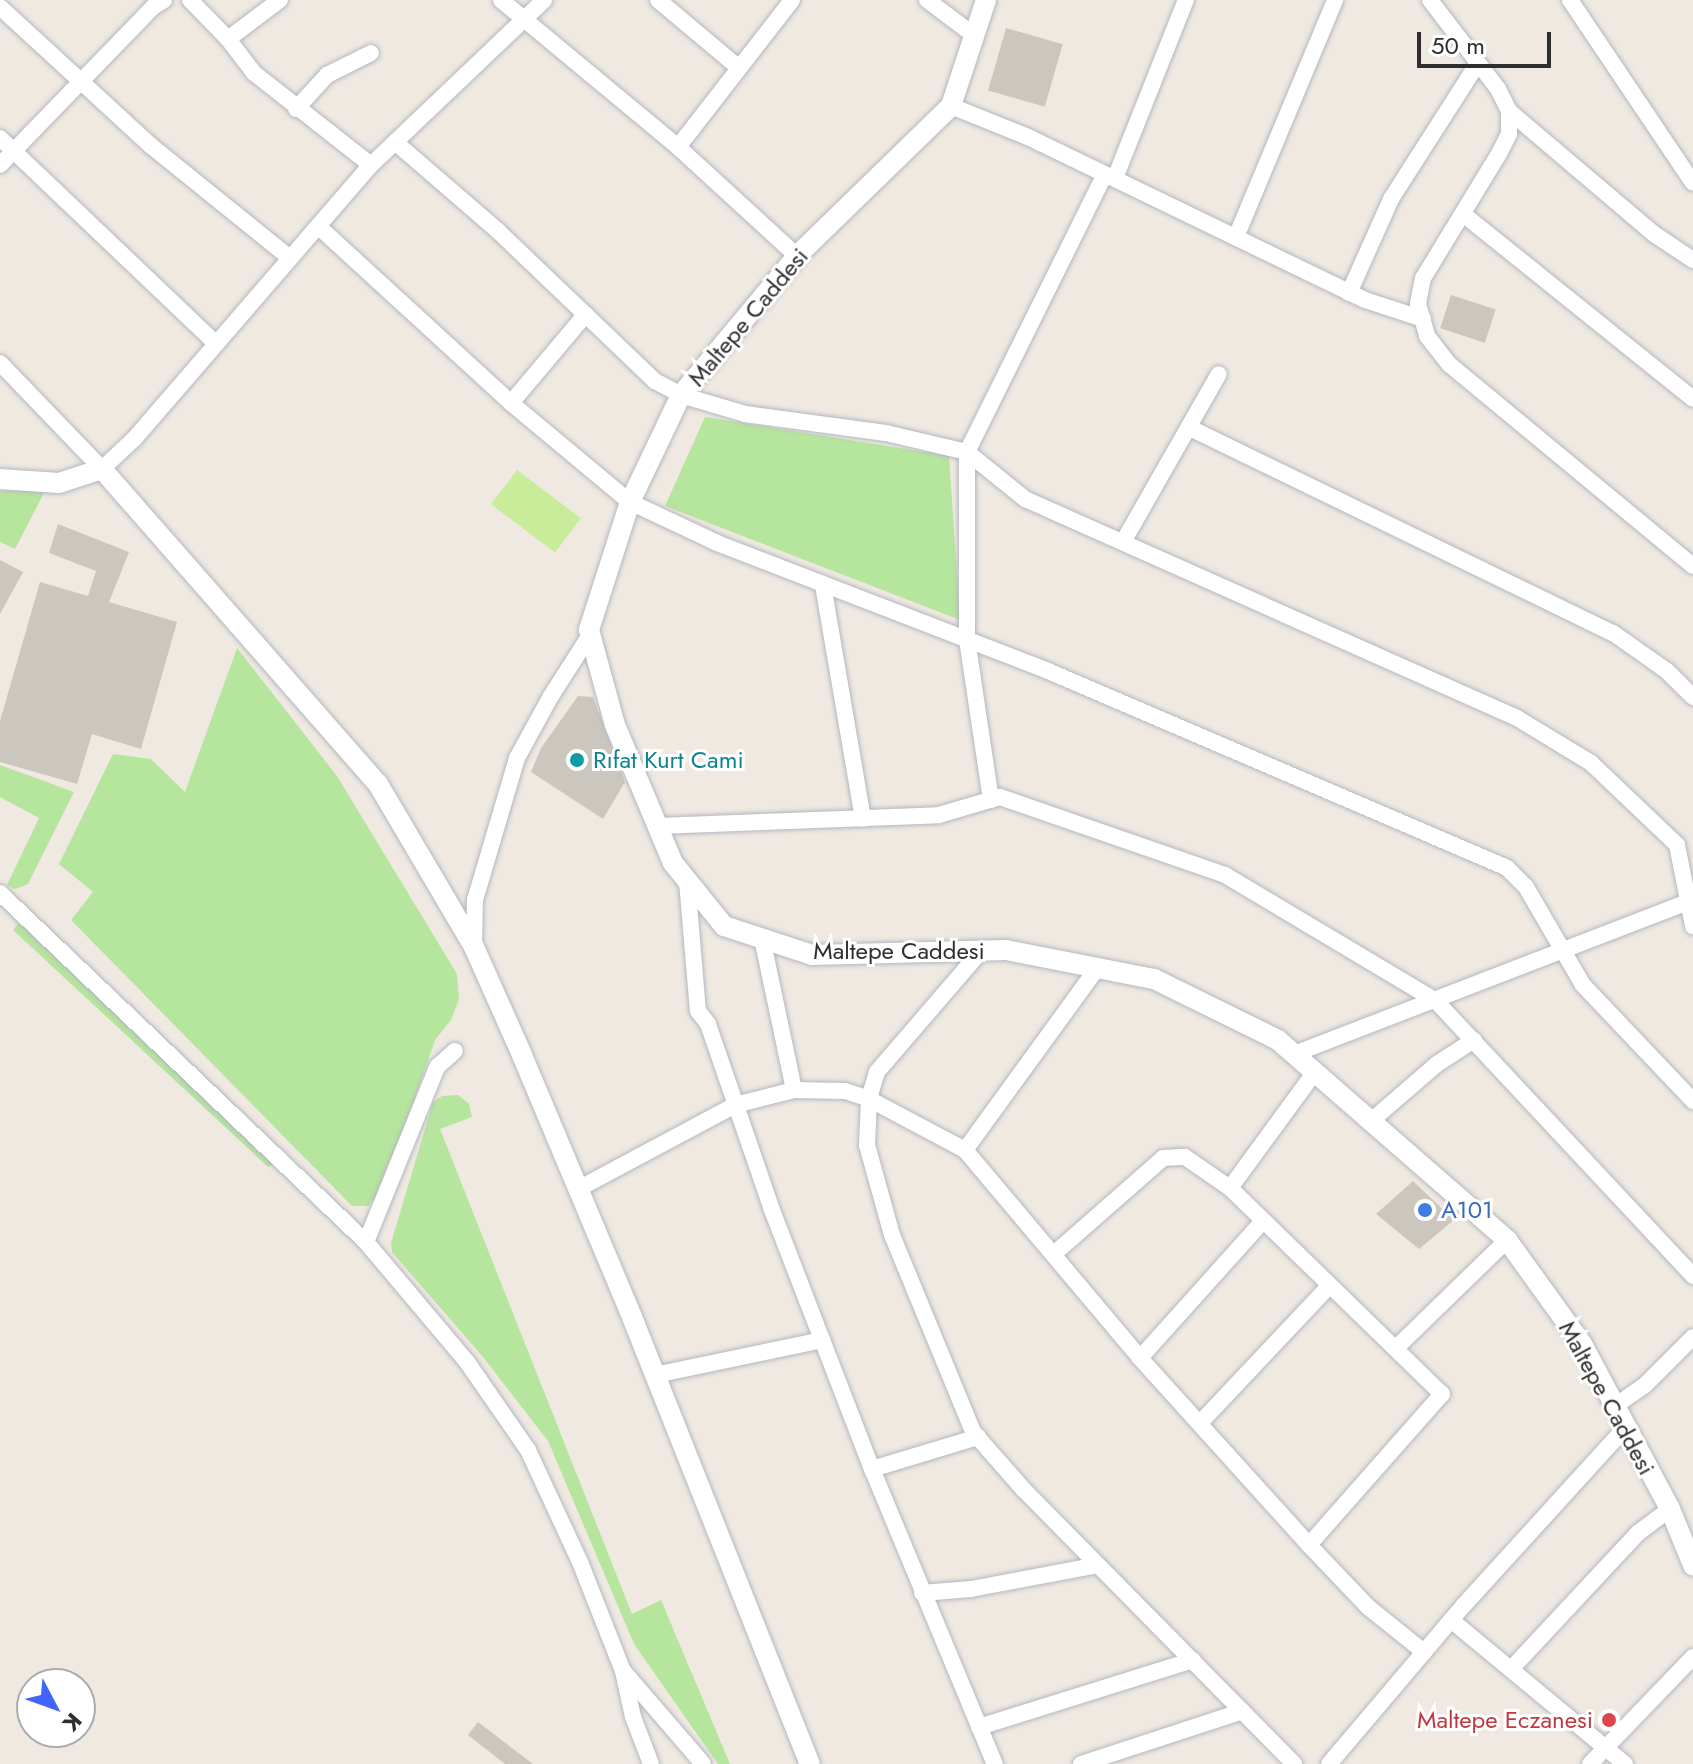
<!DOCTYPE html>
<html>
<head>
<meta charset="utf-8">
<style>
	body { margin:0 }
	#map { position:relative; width:1693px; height:1764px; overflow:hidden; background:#efe9e1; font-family:Jost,sans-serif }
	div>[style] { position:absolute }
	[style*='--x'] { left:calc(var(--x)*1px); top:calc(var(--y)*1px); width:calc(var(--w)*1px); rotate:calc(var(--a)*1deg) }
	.green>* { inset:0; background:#b6e59e }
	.pitch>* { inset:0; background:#c9ec9a; transform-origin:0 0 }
	.building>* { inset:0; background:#cbc7bf; transform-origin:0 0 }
	.roads { filter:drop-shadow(0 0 2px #b4b7c1) drop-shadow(0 0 2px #b4b7c1) }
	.minor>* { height:16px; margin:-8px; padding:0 8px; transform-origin:8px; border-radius:8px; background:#fff }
	.tertiary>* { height:20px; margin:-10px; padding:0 10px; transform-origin:10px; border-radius:10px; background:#fff }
	.dots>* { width:22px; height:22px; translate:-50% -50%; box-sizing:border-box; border:4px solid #fff; border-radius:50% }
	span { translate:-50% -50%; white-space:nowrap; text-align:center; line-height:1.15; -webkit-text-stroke:6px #fff; paint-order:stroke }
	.street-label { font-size:24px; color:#2e2e2e }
	.culture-label { font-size:24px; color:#0d838f }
	.left { translate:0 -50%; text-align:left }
	.shop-label { font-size:24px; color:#366cbe }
	.health-label { font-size:24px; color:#be3a42 }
	.right { translate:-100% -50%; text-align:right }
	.north { position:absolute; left:16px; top:1668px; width:80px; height:80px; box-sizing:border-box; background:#fff; border:2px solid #ababab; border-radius:50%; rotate:131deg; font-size:22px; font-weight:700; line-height:32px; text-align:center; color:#2e2e2e }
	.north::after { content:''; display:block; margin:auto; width:28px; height:36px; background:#4264fb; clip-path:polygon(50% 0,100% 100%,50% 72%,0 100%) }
	.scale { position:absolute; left:1417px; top:32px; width:134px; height:36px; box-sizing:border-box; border:4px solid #2e2e2e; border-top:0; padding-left:10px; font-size:24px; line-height:28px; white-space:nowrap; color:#2e2e2e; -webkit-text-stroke:6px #fff; paint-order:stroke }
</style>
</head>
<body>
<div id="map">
	<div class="green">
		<i style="clip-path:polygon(705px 417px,949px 456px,960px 620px,665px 506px)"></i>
		<i style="clip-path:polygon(0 491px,45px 491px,15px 549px,0 542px)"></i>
		<i style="clip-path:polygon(237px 648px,337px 776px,457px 974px,459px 999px,451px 1020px,435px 1040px,386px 1181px,369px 1206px,352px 1206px,71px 920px,93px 892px,59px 864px,113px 754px,151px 759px,185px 792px)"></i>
		<i style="clip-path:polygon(0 765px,74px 792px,28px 884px,15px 889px,7px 885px,39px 818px,0 797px)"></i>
		<i style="clip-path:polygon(20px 922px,274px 1160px,273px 1165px,268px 1167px,13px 930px)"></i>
		<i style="clip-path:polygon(458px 1095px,469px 1104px,472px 1117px,440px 1129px,632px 1614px,661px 1600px,730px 1764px,718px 1764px,634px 1644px,548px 1441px,483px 1357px,392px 1252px,391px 1243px,433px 1102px,442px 1096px)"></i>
	</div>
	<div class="pitch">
		<i style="left:517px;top:470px;width:80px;height:43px;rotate:37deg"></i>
	</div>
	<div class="building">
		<i style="left:1006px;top:28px;width:59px;height:65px;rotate:16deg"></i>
		<i style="left:1451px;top:295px;width:47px;height:35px;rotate:18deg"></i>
		<i style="clip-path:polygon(58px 524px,129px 552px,109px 602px,177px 622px,141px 749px,92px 734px,77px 784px,0 762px,0 721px,40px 582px,88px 596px,96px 571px,49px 553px)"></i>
		<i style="clip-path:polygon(0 560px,23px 572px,0 614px)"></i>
		<i style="clip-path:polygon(578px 696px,593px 697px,625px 782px,603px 819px,531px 772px,541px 748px)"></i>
		<i style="clip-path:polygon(1413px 1181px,1454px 1220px,1419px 1249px,1376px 1214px)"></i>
		<i style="clip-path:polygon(478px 1722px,533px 1764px,505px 1764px,468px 1735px)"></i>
	</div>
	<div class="roads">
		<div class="minor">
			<i style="--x:190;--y:0;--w:54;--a:45.7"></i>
			<i style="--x:228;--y:39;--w:43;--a:52.6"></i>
			<i style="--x:254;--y:73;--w:149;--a:38.2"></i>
			<i style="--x:501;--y:0;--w:230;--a:39.7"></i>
			<i style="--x:678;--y:147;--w:161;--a:42.5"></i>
			<i style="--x:658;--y:0;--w:106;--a:40"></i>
			<i style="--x:927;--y:0;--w:60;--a:36.9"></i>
			<i style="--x:1430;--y:0;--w:112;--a:52.6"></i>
			<i style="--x:1498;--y:89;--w:25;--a:63"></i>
			<i style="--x:1509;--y:111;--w:23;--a:90"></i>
			<i style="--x:1509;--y:134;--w:20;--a:117"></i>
			<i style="--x:1500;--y:152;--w:148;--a:121.4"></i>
			<i style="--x:1423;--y:278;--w:26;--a:101"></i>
			<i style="--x:1418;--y:304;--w:33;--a:74"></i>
			<i style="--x:1427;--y:336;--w:37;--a:52"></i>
			<i style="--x:1450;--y:365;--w:315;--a:39.6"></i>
			<i style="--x:1570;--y:0;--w:220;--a:56.1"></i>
			<i style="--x:0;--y:7;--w:204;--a:42.6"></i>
			<i style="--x:150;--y:145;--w:179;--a:38.9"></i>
			<i style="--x:228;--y:39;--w:65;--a:-36.9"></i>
			<i style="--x:951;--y:106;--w:83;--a:21.9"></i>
			<i style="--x:1028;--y:137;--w:374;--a:25.8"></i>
			<i style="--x:1365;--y:300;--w:61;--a:18.1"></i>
			<i style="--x:296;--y:109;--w:46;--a:-47.6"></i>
			<i style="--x:327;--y:75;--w:49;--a:-26.6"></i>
			<i style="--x:1509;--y:111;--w:190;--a:40.3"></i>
			<i style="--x:1654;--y:234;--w:47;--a:33.7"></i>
			<i style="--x:0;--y:138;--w:298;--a:43.6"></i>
			<i style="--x:395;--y:142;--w:136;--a:40.8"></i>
			<i style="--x:498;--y:231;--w:217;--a:43.7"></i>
			<i style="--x:655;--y:381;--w:30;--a:28"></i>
			<i style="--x:681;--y:395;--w:67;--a:16.5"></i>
			<i style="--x:745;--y:414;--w:142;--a:7.7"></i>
			<i style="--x:886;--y:433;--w:83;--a:13.2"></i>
			<i style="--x:967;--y:452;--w:75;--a:39"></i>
			<i style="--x:1025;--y:499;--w:539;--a:23.99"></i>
			<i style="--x:1517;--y:718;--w:87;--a:31.3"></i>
			<i style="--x:1591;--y:763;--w:119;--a:43.6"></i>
			<i style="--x:1677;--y:845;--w:83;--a:78.8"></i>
			<i style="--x:678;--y:147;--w:186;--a:-52.2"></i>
			<i style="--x:0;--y:165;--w:220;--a:-45.9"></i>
			<i style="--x:153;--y:7;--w:13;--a:-32"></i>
			<i style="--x:1115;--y:178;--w:192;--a:-68.3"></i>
			<i style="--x:1463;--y:214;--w:295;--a:38.8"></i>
			<i style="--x:319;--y:227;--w:260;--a:42.5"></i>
			<i style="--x:511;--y:403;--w:116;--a:-49.9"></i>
			<i style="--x:1236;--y:237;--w:257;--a:-67.3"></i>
			<i style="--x:1349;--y:293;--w:103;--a:-65.9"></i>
			<i style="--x:1391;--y:199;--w:161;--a:-57.4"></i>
			<i style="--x:0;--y:363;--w:147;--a:46.1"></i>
			<i style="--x:102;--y:469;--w:45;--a:-43.2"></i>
			<i style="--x:135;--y:438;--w:361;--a:-49.2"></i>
			<i style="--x:371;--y:165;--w:239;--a:-43.6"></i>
			<i style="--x:511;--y:403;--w:155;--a:39.8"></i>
			<i style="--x:630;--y:502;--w:96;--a:25.2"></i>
			<i style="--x:717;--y:543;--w:355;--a:21.1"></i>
			<i style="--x:1048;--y:671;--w:499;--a:23.2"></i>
			<i style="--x:1507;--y:868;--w:27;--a:45"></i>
			<i style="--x:1526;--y:887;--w:113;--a:59.8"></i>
			<i style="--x:1583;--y:985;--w:160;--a:46.5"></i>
			<i style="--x:1190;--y:428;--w:470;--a:25.9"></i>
			<i style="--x:1613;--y:633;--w:66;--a:35.1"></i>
			<i style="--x:1667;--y:671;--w:37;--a:45"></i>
			<i style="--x:1123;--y:542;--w:193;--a:-60.3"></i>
			<i style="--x:823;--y:585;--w:237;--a:80.3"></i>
			<i style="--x:991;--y:800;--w:162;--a:-98.5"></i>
			<i style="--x:967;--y:640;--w:188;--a:-90"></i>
			<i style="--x:967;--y:452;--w:310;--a:-63.6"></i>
			<i style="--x:658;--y:826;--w:281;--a:-2.2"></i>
			<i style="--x:939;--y:815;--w:64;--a:-16.4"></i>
			<i style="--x:1000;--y:797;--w:238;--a:19.1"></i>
			<i style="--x:1225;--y:875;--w:244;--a:30.8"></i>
			<i style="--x:1435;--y:1000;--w:378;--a:46.9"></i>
			<i style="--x:687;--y:881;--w:130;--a:85.2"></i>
			<i style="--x:698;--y:1011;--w:16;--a:52"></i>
			<i style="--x:708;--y:1024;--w:197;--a:71"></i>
			<i style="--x:772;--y:1210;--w:278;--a:68.9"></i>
			<i style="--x:872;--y:1469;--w:320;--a:67.4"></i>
			<i style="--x:0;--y:893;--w:506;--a:43.64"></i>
			<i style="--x:366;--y:1242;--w:157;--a:49.9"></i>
			<i style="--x:467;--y:1362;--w:107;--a:55.3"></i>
			<i style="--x:528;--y:1450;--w:123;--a:65.1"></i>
			<i style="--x:580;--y:1562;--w:117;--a:68.5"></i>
			<i style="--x:623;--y:1671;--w:47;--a:77.7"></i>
			<i style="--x:633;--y:1717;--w:50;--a:69"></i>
			<i style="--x:762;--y:938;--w:155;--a:78.1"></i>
			<i style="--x:474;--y:947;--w:47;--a:-88.8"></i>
			<i style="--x:475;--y:900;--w:148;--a:-73.5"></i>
			<i style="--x:517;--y:758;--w:71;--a:-61.3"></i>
			<i style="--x:551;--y:696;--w:72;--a:-57.4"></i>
			<i style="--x:981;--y:951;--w:160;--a:130.7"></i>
			<i style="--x:877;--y:1072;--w:28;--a:107"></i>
			<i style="--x:869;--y:1099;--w:46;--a:92.5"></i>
			<i style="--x:867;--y:1145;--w:93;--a:74.5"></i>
			<i style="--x:892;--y:1235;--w:213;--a:67.6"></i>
			<i style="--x:973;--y:1432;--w:77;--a:48.7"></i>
			<i style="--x:1024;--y:1490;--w:385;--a:45.4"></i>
			<i style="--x:1294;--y:1054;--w:428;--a:-21.1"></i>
			<i style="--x:1371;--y:1121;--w:87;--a:-40.8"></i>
			<i style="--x:1437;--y:1064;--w:44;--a:-33"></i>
			<i style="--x:965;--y:1150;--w:225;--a:-54"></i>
			<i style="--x:1230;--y:1188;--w:144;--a:-53.8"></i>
			<i style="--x:578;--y:1189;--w:178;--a:-28.1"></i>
			<i style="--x:735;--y:1105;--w:61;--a:-14.3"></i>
			<i style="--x:794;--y:1090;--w:51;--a:1.1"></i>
			<i style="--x:845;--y:1091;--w:25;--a:18"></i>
			<i style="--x:869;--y:1099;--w:109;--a:28"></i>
			<i style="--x:965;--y:1150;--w:272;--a:49.9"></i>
			<i style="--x:1140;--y:1358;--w:252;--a:47.9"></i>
			<i style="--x:1309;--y:1545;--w:86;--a:46.4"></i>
			<i style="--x:1368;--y:1607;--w:72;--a:38.8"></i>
			<i style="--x:366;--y:1242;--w:189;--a:-67.9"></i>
			<i style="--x:437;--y:1067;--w:24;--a:-42"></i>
			<i style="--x:1055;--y:1253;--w:144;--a:-41.3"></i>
			<i style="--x:1163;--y:1158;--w:22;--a:-3"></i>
			<i style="--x:1185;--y:1157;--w:55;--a:34.6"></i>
			<i style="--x:1230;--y:1188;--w:296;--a:44.2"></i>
			<i style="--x:1442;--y:1394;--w:201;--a:131.4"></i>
			<i style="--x:1396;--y:1348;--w:155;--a:-44.2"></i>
			<i style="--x:1140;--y:1358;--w:184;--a:-48.1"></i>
			<i style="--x:655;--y:1375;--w:171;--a:-11.8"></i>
			<i style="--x:1615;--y:1406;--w:38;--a:-35"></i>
			<i style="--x:1646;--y:1384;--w:66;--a:-45"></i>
			<i style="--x:1200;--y:1423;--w:187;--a:-46.7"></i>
			<i style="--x:872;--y:1469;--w:111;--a:-16.8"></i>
			<i style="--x:922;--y:1593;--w:49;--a:-4.7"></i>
			<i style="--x:971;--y:1589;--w:129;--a:-10.7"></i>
			<i style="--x:1451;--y:1620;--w:226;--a:39.6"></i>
			<i style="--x:1512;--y:1668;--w:185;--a:-47"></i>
			<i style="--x:1638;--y:1533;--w:40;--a:-37"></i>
			<i style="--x:624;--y:1672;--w:121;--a:49.3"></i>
			<i style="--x:979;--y:1727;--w:224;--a:-17.4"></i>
			<i style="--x:1081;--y:1764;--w:170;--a:-18.1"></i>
			<i style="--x:1329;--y:1764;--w:209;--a:-49.7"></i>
			<i style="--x:1464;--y:1605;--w:241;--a:-47.7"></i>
			<i style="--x:1590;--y:1764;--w:149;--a:-46.1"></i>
		</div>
		<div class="tertiary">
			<i style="--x:986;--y:0;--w:112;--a:108.3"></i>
			<i style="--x:951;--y:106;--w:215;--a:135.8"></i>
			<i style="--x:797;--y:256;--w:181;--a:129.8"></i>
			<i style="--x:681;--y:395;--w:119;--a:115.5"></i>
			<i style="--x:630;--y:502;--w:134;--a:107.8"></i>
			<i style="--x:589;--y:630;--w:98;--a:74.7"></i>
			<i style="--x:615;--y:725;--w:150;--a:67.2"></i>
			<i style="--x:673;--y:863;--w:81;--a:51"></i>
			<i style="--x:724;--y:926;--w:93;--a:18.2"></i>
			<i style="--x:812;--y:955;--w:194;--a:-1.5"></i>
			<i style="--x:1006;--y:950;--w:151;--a:11.1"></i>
			<i style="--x:1154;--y:979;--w:138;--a:26.2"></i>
			<i style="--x:1278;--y:1040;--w:304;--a:41.1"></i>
			<i style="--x:1507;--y:1240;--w:128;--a:54.2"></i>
			<i style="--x:1582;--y:1344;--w:187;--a:61.9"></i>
			<i style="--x:1670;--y:1509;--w:61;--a:67.7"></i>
			<i style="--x:0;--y:479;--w:59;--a:3.9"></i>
			<i style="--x:59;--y:483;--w:45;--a:-18"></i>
			<i style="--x:102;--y:469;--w:419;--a:48.8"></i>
			<i style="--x:378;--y:784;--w:189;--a:59.5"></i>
			<i style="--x:474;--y:947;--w:118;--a:66"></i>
			<i style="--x:522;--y:1055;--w:284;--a:67.2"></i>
			<i style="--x:632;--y:1317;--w:481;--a:68.3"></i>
		</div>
	</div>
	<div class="dots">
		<i style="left:577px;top:760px;background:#0f9aa8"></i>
		<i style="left:1425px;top:1210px;background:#3f7fe0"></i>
		<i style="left:1609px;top:1720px;background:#e0444e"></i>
	</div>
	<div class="street-label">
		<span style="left:748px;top:317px;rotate:-50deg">Maltepe Caddesi</span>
		<span style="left:899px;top:951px">Maltepe Caddesi</span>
		<span style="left:1607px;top:1398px;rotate:61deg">Maltepe Caddesi</span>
	</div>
	<div class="culture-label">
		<span class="left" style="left:593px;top:760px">Rıfat Kurt Cami</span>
	</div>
	<div class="shop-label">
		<span class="left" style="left:1441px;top:1210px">A101</span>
	</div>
	<div class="health-label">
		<span class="right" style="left:1593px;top:1720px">Maltepe Eczanesi</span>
	</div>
	<div class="north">K</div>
	<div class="scale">50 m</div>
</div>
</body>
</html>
